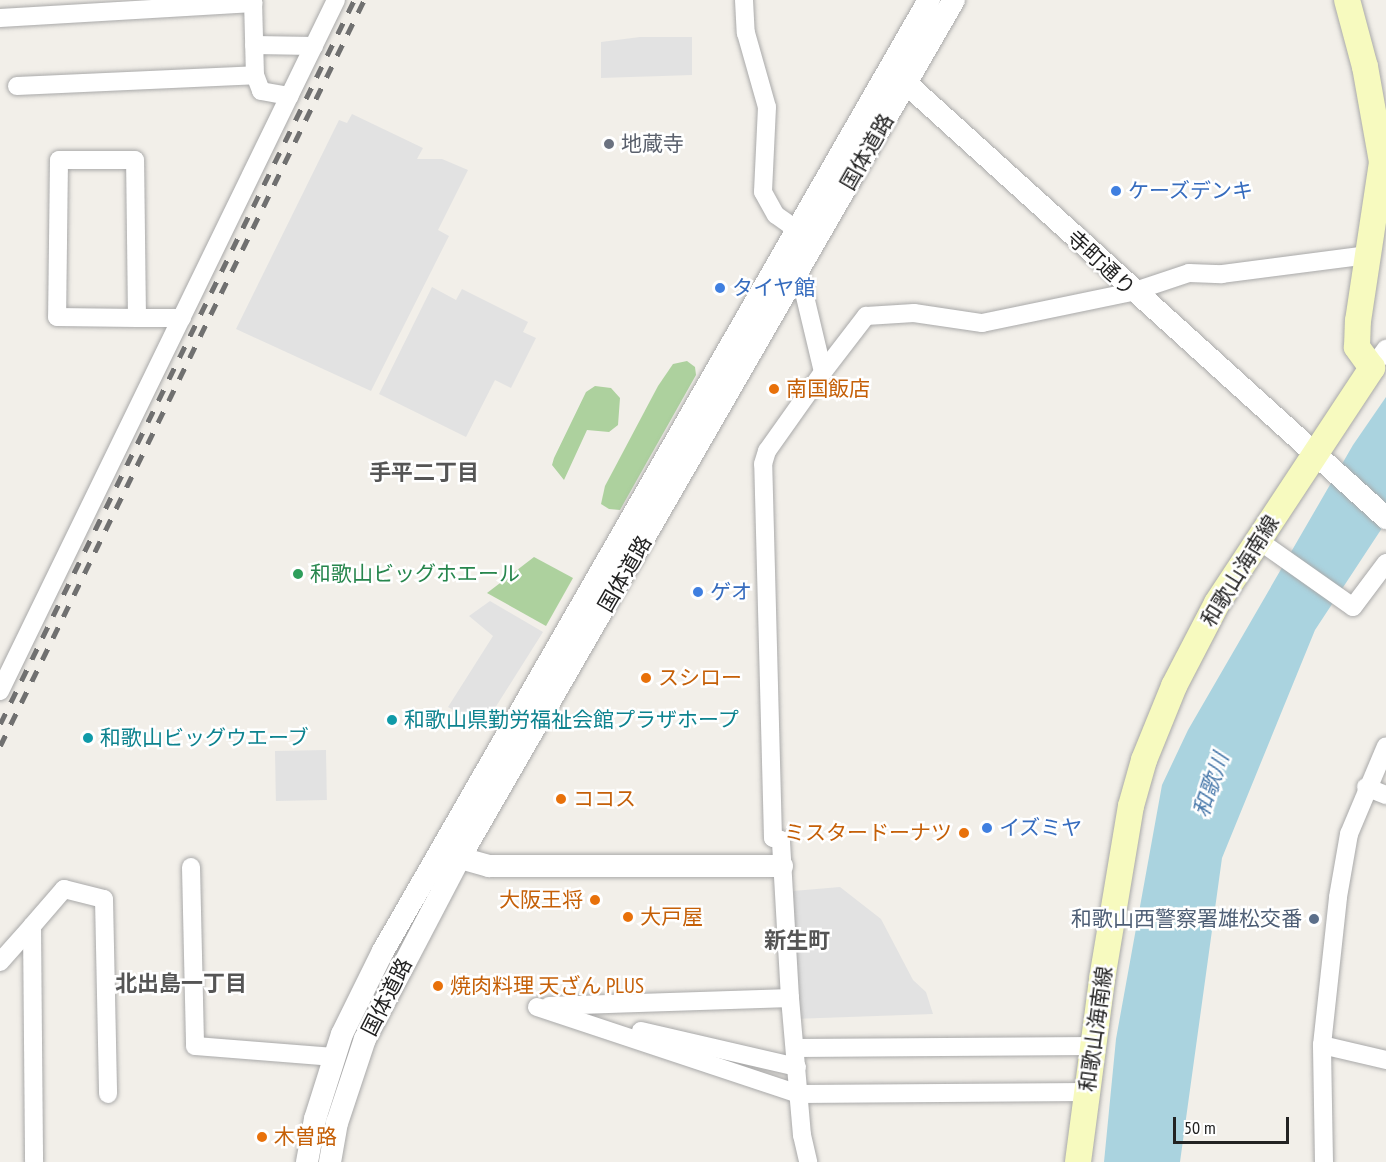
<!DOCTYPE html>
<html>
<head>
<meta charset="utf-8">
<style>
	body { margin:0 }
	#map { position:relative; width:1386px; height:1162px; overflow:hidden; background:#f2efe9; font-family:"PT Sans Narrow","Noto Sans JP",sans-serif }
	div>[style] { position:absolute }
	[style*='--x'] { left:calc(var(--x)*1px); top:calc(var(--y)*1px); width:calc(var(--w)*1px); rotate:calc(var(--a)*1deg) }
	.forest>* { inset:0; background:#add19e }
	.parking>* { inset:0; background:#e2e2e2; transform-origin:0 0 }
	.water>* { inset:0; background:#aad3df }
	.roads { filter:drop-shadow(0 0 2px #a9a9a9) drop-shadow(0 0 2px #a9a9a9) }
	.minor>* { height:18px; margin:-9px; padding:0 9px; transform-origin:9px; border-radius:9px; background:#fff }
	.tertiary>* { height:22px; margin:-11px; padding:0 11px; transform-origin:11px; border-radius:11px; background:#fff }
	.secondary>* { height:26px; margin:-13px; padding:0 13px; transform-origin:13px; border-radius:13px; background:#f7fabf }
	.rail>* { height:4.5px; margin-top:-2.25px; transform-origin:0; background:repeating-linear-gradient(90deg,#707070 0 12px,transparent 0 24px) }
	.dots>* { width:16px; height:16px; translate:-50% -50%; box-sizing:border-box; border:3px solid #fff; border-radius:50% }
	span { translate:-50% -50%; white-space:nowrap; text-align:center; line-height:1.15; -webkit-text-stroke:5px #fff; paint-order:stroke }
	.worship-label { font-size:21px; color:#5b616d }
	.left { translate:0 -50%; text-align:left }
	.street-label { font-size:21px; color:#222 }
	.shop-label { font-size:21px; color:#366cbe }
	.food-label { font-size:21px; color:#c56008 }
	.right { translate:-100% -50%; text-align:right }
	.leisure-label { font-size:21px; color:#27864d }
	.culture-label { font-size:21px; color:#0d838f }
	.service-label { font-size:21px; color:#4e5e75 }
	.neighbourhood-label { font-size:22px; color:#555; font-weight:700 }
	.water-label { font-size:22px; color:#4a7aab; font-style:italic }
	.scale { position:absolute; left:1173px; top:1117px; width:116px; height:27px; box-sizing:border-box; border:3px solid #222; border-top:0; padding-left:8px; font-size:18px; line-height:21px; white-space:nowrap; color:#222; -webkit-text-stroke:4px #fff; paint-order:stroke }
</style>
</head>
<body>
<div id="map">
	<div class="forest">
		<i style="clip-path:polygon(687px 361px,695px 367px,696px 375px,620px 510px,609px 509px,601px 504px,605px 486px,658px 386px,673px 364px)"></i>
		<i style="clip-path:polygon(595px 386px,611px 388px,620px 398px,618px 425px,609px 432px,587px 430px,564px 480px,552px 465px,554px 458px,586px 392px)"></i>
		<i style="clip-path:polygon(534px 557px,573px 578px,546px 626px,487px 593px)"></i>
	</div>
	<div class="parking">
		<i style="clip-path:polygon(640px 37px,692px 37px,692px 75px,601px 78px,601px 42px)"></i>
		<i style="clip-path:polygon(352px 114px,423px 148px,417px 159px,442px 159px,468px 170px,438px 230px,449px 236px,371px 391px,236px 329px,339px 120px,347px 123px)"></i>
		<i style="clip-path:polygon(432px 287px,456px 300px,462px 289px,528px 322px,523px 332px,536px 338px,511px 388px,495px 380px,466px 437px,379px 394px)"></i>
		<i style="clip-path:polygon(490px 601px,543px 632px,483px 727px,448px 707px,493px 636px,469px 616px)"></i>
		<i style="left:326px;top:750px;width:50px;height:51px;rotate:89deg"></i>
		<i style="clip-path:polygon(840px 887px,881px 919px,913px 980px,926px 992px,933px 1014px,792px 1019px,793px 891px)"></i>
	</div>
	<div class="water">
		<i style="clip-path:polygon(1386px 397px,1386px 522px,1315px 630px,1222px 858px,1180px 1162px,1104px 1162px,1116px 1039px,1162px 785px,1188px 730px,1353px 445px)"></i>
	</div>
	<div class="roads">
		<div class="minor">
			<i style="--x:253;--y:0;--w:75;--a:88.5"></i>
			<i style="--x:744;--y:0;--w:33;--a:87"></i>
			<i style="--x:746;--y:33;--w:77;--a:74.2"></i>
			<i style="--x:767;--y:107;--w:85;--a:92.7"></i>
			<i style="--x:763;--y:192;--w:26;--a:61"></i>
			<i style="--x:776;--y:215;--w:24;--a:35"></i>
			<i style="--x:0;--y:18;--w:254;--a:-3.4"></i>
			<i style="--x:254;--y:45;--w:60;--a:1"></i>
			<i style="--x:17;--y:86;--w:238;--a:-2.6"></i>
			<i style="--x:255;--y:75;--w:17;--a:69"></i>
			<i style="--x:261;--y:91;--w:29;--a:10"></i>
			<i style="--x:137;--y:318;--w:158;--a:-90.7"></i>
			<i style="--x:135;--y:160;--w:76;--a:180"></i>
			<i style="--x:59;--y:160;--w:157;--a:90.7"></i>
			<i style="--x:57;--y:317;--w:80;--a:0.7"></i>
			<i style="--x:137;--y:318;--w:45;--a:0"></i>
			<i style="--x:1372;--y:368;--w:24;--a:-54"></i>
			<i style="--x:823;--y:372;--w:71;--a:-52.5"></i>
			<i style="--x:866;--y:316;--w:48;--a:-3.6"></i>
			<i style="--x:914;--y:313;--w:69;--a:8.4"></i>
			<i style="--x:982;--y:323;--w:153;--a:-11.7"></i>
			<i style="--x:1132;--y:292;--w:60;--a:-18.4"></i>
			<i style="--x:1189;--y:273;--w:33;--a:2"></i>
			<i style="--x:1222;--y:274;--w:148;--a:-7.4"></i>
			<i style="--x:1258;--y:540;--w:116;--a:35.2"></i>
			<i style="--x:1353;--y:607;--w:55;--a:-53.1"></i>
			<i style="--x:0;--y:691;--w:768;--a:-64.07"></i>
			<i style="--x:1366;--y:787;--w:22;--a:22"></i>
			<i style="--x:191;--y:867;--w:179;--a:88.7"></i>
			<i style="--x:195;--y:1046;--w:140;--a:4.5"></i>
			<i style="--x:32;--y:926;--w:49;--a:-49.1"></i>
			<i style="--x:64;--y:889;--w:41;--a:14"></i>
			<i style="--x:104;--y:899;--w:195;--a:88.8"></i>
			<i style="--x:0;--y:962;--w:48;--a:-48.4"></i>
			<i style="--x:32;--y:926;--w:236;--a:89.5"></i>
			<i style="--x:790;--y:998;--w:158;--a:-93.3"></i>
			<i style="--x:781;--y:840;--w:8;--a:-166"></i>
			<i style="--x:773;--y:838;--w:374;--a:-91.5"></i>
			<i style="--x:763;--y:464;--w:14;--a:-73"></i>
			<i style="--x:767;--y:451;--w:97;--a:-54.7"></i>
			<i style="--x:823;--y:372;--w:104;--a:-103.4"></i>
			<i style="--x:799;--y:271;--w:7;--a:-146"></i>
			<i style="--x:549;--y:1006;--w:241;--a:-1.9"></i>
			<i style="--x:790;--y:998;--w:138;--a:85"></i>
			<i style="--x:802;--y:1135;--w:28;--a:77"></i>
			<i style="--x:537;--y:1007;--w:275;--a:18.4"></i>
			<i style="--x:798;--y:1094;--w:289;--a:-0.4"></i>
			<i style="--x:641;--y:1031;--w:160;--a:13"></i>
			<i style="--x:1322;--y:1045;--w:66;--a:13.2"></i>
			<i style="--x:795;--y:1048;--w:298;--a:-0.4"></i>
			<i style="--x:1324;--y:1162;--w:117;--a:-91"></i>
			<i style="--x:1322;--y:1045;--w:149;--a:-83.8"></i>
			<i style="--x:1338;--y:897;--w:64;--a:-80.1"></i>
			<i style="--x:1349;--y:834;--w:95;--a:-67.2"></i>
		</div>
		<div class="tertiary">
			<i style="--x:897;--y:75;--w:660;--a:42.17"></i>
			<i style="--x:446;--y:854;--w:45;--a:15.6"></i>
			<i style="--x:489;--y:866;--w:293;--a:0"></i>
			<i style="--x:307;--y:1162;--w:44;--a:-79.5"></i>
			<i style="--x:315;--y:1119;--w:89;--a:-72.4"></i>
			<i style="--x:342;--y:1034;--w:93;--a:-63.7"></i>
			<i style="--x:383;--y:951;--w:1097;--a:-60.14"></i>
			<i style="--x:330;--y:1162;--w:40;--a:-80"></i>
			<i style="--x:337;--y:1123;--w:89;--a:-71.6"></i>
			<i style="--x:365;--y:1039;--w:203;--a:-62.4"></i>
			<i style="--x:459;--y:859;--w:991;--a:-60.05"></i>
		</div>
		<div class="secondary">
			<i style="--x:1078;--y:1162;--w:185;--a:-82.5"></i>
			<i style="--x:1102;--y:979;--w:175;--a:-80.5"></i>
			<i style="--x:1131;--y:806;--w:48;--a:-74.2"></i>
			<i style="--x:1144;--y:760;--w:80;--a:-67.9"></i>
			<i style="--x:1174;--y:686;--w:93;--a:-62.6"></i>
			<i style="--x:1217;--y:603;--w:282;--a:-56.6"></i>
			<i style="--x:1372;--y:368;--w:26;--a:-126"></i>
			<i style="--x:1357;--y:347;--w:26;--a:-88"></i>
			<i style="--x:1358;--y:321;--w:161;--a:-81.4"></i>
			<i style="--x:1382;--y:162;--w:97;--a:-100.1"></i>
			<i style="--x:1365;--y:67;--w:69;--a:-105"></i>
		</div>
	</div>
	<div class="rail">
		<i style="--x:0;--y:724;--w:806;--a:-63.94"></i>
		<i style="--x:0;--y:746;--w:830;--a:-63.99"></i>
	</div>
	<div class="dots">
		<i style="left:609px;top:144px;background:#6b7280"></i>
		<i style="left:1116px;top:191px;background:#3f7fe0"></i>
		<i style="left:720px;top:288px;background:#3f7fe0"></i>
		<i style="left:774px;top:389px;background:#e8710a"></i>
		<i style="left:298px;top:574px;background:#2e9e5b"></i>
		<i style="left:698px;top:592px;background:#3f7fe0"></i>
		<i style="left:646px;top:678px;background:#e8710a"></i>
		<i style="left:392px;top:720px;background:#0f9aa8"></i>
		<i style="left:88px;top:738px;background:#0f9aa8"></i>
		<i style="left:561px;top:799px;background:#e8710a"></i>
		<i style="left:987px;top:828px;background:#3f7fe0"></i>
		<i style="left:964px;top:833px;background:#e8710a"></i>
		<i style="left:595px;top:900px;background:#e8710a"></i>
		<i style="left:628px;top:917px;background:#e8710a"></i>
		<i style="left:1314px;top:919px;background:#5c6f8a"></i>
		<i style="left:438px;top:986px;background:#e8710a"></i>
		<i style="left:262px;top:1137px;background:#e8710a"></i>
	</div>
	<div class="worship-label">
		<span class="left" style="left:621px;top:144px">地蔵寺</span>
	</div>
	<div class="street-label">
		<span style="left:867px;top:152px;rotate:-60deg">国体道路</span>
		<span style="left:1101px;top:263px;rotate:43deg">寺町通り</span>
		<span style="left:1240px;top:571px;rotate:-58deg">和歌山海南線</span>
		<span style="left:625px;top:574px;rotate:-60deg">国体道路</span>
		<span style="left:387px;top:997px;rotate:-63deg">国体道路</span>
		<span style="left:1096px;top:1029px;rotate:-82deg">和歌山海南線</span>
	</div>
	<div class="shop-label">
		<span class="left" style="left:1128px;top:191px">ケーズデンキ</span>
		<span class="left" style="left:732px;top:288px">タイヤ館</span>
		<span class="left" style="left:710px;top:592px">ゲオ</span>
		<span class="left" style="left:999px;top:828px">イズミヤ</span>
	</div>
	<div class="food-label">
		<span class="left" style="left:786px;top:389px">南国飯店</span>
		<span class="left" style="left:658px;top:678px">スシロー</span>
		<span class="left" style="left:573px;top:799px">ココス</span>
		<span class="right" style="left:952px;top:833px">ミスタードーナツ</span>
		<span class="right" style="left:583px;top:900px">大阪王将</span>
		<span class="left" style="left:640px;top:917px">大戸屋</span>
		<span class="left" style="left:450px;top:986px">焼肉料理 天ざん PLUS</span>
		<span class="left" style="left:274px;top:1137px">木曽路</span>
	</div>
	<div class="leisure-label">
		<span class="left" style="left:310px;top:574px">和歌山ビッグホエール</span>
	</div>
	<div class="culture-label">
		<span class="left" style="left:404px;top:720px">和歌山県勤労福祉会館プラザホープ</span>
		<span class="left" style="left:100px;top:738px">和歌山ビッグウエーブ</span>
	</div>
	<div class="service-label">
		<span class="right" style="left:1302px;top:919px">和歌山西警察署雄松交番</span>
	</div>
	<div class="neighbourhood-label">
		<span style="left:424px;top:473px">手平二丁目</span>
		<span style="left:797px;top:941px">新生町</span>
		<span style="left:181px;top:984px">北出島一丁目</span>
	</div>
	<div class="water-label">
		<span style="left:1211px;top:785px;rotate:-71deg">和歌川</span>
	</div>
	<div class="scale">50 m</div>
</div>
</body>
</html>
